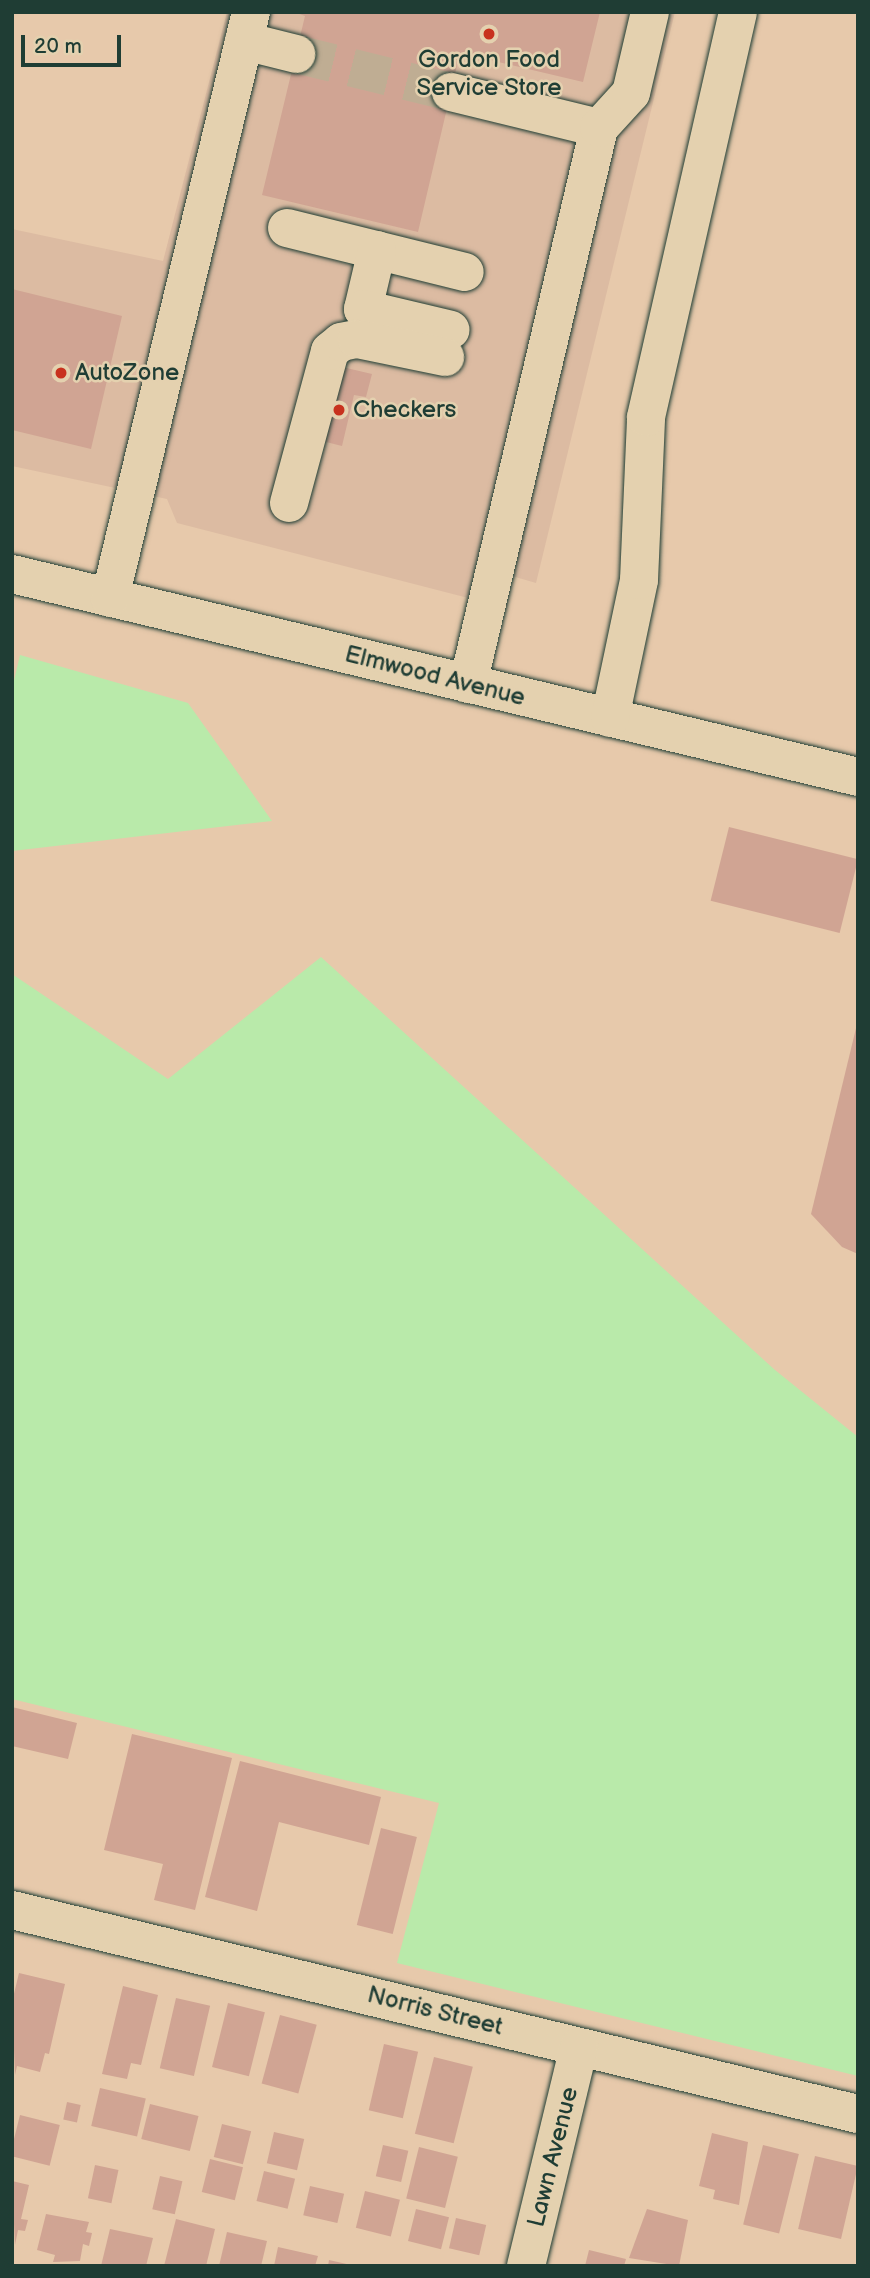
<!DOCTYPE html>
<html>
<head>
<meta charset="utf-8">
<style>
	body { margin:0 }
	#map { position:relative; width:870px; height:2278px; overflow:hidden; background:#e7c9ab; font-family:"Balsamiq Sans",sans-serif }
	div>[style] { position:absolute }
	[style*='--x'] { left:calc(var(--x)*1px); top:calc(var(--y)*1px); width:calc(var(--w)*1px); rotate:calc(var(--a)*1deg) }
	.built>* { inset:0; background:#dcbba2 }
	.green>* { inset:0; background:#b9eaaa }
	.building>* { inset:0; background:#d0a493; transform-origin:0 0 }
	.minor-tunnel>* { height:38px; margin-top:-19px; transform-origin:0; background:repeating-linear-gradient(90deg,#bfad93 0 38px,transparent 0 57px) }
	.roads { filter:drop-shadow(0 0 2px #1f3d34) drop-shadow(0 0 2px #1f3d34) }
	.minor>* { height:38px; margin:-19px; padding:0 19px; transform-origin:19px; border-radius:19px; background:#e4d1af }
	.dots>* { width:19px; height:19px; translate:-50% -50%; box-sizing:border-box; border:4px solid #e4d1af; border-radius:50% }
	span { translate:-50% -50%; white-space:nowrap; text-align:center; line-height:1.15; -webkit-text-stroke:5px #e4d1af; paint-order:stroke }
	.poi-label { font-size:24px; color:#1f3d34 }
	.left { translate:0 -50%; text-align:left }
	.street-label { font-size:24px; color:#1f3d34 }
	.frame { position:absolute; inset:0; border:14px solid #1f3d34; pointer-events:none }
	.scale { position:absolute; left:21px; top:35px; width:100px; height:32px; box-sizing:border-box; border:4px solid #1f3d34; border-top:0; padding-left:9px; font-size:21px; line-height:24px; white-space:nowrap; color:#1f3d34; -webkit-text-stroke:5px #e4d1af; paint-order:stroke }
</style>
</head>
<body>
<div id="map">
	<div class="built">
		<i style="clip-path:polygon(227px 12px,675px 12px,536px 583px,512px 576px,507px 608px,177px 523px,167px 499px,12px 466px,12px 229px,163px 261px)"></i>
	</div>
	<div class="green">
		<i style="clip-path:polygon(20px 655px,188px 703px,272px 821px,12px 851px,12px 689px)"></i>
		<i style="clip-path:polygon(321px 957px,775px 1370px,858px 1437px,858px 2076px,397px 1963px,439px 1803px,12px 1699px,12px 974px,168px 1079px)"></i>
	</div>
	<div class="building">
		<i style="clip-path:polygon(294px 12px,600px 12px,583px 82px,460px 53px,418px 232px,262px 195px,305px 16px)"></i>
		<i style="clip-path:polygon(12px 289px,122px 316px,91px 449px,12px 430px)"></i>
		<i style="clip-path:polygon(338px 366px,372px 374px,366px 397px,354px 395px,342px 446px,314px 439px)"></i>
		<i style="left:729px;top:827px;width:133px;height:76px;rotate:14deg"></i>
		<i style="clip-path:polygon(858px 1020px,858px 1254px,842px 1247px,811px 1214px)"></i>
		<i style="clip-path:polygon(12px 1707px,77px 1723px,68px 1759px,12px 1746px)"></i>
		<i style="clip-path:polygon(132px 1734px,232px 1758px,195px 1910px,154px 1900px,163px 1864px,104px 1850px)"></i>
		<i style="clip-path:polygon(240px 1761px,381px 1797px,369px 1845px,279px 1822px,257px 1911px,205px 1897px)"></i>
		<i style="left:381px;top:1828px;width:37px;height:100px;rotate:14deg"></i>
		<i style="clip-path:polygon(19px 1973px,65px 1984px,49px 2054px,45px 2053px,40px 2072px,17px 2066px,15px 2075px,12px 2002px)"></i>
		<i style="clip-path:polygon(123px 1986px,158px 1995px,141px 2065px,131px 2063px,127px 2079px,102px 2074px)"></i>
		<i style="left:176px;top:1998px;width:35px;height:72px;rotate:13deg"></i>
		<i style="left:228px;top:2003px;width:38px;height:66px;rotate:14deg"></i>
		<i style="left:280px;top:2015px;width:38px;height:71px;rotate:15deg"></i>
		<i style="left:384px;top:2044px;width:35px;height:68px;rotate:13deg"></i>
		<i style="left:434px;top:2057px;width:40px;height:79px;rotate:14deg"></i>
		<i style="left:100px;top:2088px;width:47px;height:39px;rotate:13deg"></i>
		<i style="left:67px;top:2102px;width:14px;height:18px;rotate:12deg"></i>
		<i style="left:150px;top:2104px;width:50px;height:36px;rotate:14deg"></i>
		<i style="left:20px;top:2115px;width:41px;height:42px;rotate:14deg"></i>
		<i style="left:222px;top:2124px;width:30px;height:34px;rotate:14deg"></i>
		<i style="left:274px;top:2132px;width:31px;height:32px;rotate:13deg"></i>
		<i style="clip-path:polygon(712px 2133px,748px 2142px,739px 2205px,713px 2199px,715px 2190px,699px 2186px)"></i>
		<i style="left:383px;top:2145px;width:26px;height:32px;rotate:13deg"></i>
		<i style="left:763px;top:2145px;width:37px;height:82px;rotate:14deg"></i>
		<i style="left:419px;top:2147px;width:40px;height:53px;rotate:14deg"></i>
		<i style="left:815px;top:2156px;width:44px;height:75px;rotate:13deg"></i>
		<i style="left:210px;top:2159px;width:34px;height:34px;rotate:14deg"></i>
		<i style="left:95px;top:2165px;width:24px;height:34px;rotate:12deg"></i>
		<i style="left:264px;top:2171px;width:32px;height:31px;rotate:14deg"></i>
		<i style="left:160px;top:2176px;width:23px;height:34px;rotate:13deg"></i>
		<i style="clip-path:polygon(12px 2181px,29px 2185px,21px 2219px,28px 2220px,25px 2231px,18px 2230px,15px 2245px)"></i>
		<i style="left:310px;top:2186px;width:35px;height:30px;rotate:13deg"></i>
		<i style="left:365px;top:2191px;width:36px;height:38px;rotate:14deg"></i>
		<i style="left:416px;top:2209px;width:34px;height:33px;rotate:14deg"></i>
		<i style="clip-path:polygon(647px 2209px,688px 2220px,679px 2266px,629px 2258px)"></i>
		<i style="clip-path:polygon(46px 2214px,89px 2222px,86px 2232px,92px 2233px,89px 2246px,83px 2244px,80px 2261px,53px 2262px,55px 2255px,37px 2250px)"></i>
		<i style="left:456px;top:2218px;width:31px;height:31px;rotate:13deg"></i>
		<i style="clip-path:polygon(176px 2219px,215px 2229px,206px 2266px,164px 2266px)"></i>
		<i style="clip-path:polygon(110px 2229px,153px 2238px,146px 2266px,101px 2266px)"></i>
		<i style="clip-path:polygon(227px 2232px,267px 2241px,261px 2266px,219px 2266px)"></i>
		<i style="clip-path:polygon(278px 2247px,318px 2256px,315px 2266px,274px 2266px)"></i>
		<i style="clip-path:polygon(589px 2250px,626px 2259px,624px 2266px,585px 2266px)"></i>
		<i style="clip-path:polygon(329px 2260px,351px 2265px,351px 2266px,328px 2266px)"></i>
	</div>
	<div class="minor-tunnel">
		<i style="--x:296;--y:54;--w:160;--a:13.8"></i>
	</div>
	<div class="roads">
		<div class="minor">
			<i style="--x:244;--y:41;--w:54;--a:14"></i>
			<i style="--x:451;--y:92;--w:152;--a:13.7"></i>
			<i style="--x:287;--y:228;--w:183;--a:13.9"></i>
			<i style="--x:377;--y:250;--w:61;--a:103.3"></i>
			<i style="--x:363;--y:309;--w:90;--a:13.4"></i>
			<i style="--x:289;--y:503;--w:157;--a:-74.9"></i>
			<i style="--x:330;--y:351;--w:14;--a:-39"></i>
			<i style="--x:341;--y:342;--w:16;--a:-11"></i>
			<i style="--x:357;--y:339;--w:90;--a:11.6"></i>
			<i style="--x:12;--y:574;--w:870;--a:13.49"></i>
			<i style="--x:110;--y:598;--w:603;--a:-76.47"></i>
			<i style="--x:468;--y:684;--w:571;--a:-76.74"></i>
			<i style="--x:599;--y:128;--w:47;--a:-47.6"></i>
			<i style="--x:631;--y:93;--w:83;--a:-76.8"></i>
			<i style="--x:610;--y:718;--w:141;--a:-78.1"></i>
			<i style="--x:639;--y:580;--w:163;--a:-87.5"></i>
			<i style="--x:646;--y:417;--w:415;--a:-77.2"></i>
			<i style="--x:12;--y:1910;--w:870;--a:13.56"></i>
			<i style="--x:526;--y:2266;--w:225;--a:-76.4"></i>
		</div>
	</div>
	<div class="dots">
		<i style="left:489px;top:34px;background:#c8321e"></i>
		<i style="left:61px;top:373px;background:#c8321e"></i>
		<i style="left:339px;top:410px;background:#c8321e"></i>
	</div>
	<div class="poi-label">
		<span style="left:489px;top:74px">Gordon Food<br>Service Store</span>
		<span class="left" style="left:75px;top:373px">AutoZone</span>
		<span class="left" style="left:353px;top:410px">Checkers</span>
	</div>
	<div class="street-label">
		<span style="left:435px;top:676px;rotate:14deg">Elmwood Avenue</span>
		<span style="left:435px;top:2011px;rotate:14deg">Norris Street</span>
		<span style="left:553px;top:2157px;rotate:-76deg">Lawn Avenue</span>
	</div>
	<div class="frame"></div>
	<div class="scale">20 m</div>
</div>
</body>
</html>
